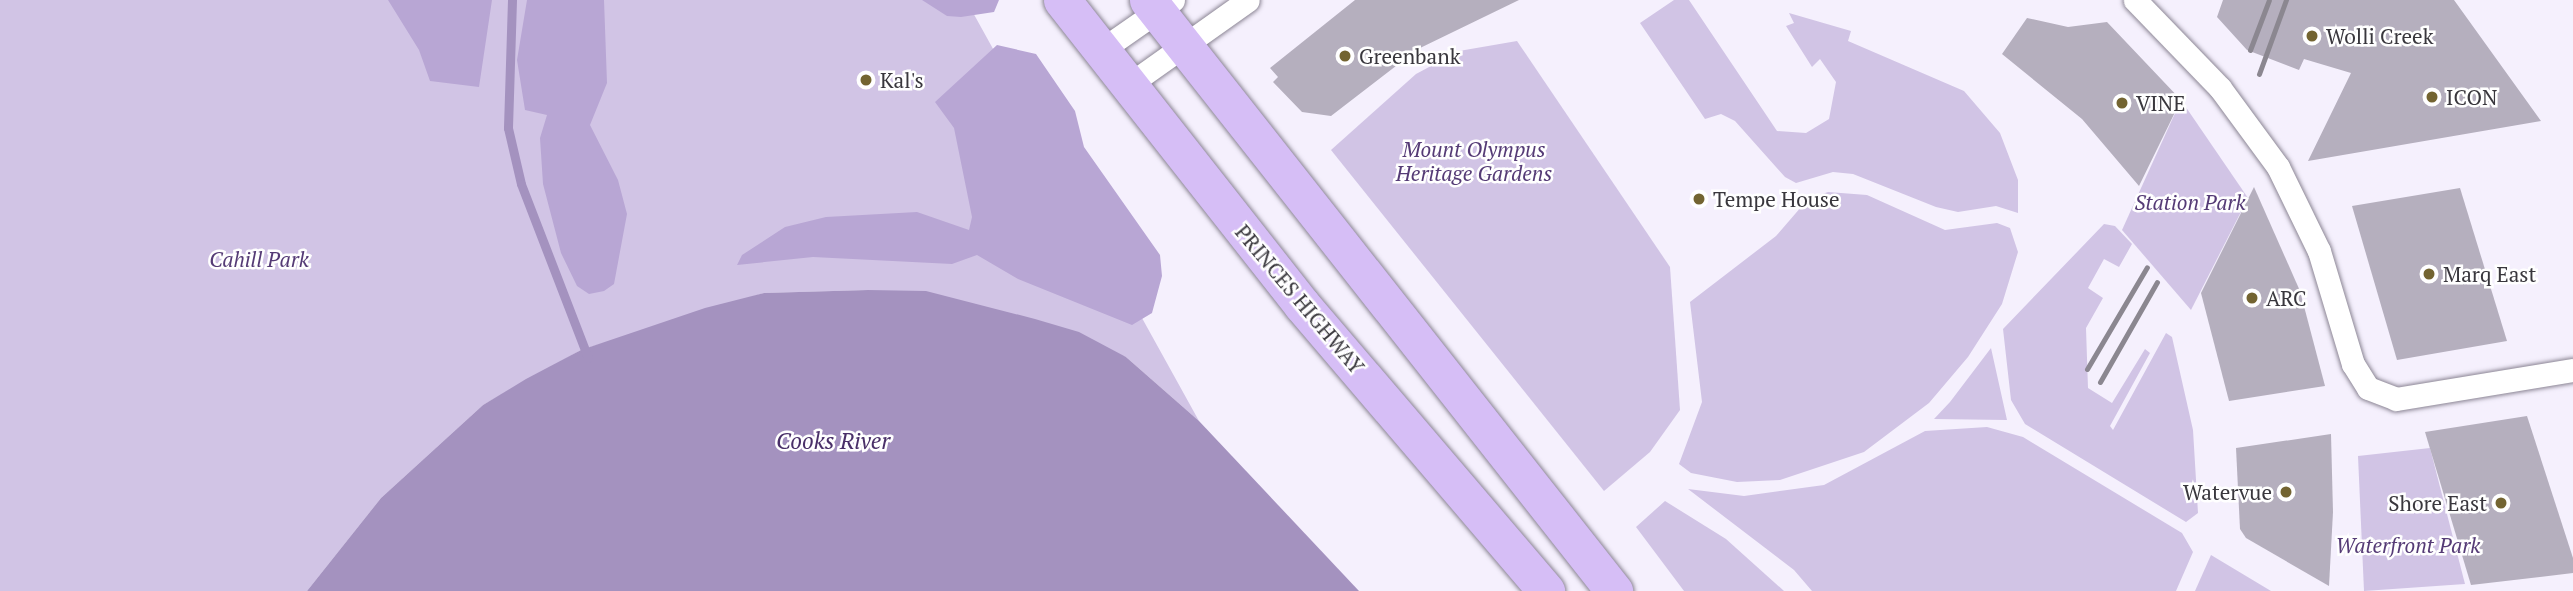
<!DOCTYPE html>
<html>
<head>
<meta charset="utf-8">
<style>
	body { margin:0 }
	#map { position:relative; width:2573px; height:591px; overflow:hidden; background:#f5f0fd; font-family:"PT Serif",serif }
	div>[style] { position:absolute }
	[style*='--x'] { left:calc(var(--x)*1px); top:calc(var(--y)*1px); width:calc(var(--w)*1px); rotate:calc(var(--a)*1deg) }
	.green>* { inset:0; background:#d1c4e5 }
	.forest>* { inset:0; background:#b8a6d4 }
	.water>* { inset:0; background:#a492bf }
	.stream>* { height:9px; margin:-4.5px; padding:0 4.5px; transform-origin:4.5px; border-radius:4.5px; background:#a492bf }
	.building>* { inset:0; background:#b5afbe }
	.roads { filter:drop-shadow(0 0 2px #8c8695) drop-shadow(0 0 2px #8c8695) }
	.minor>* { height:23px; margin:-11.5px; padding:0 11.5px; transform-origin:11.5px; border-radius:11.5px; background:#fff }
	.trunk>* { height:37px; margin:-18.5px; padding:0 18.5px; transform-origin:18.5px; border-radius:18.5px; background:#d6bef6 }
	.rail>* { height:5px; margin:-2.5px; padding:0 2.5px; transform-origin:2.5px; border-radius:2.5px; background:#8b8790 }
	.dots>* { width:19px; height:19px; translate:-50% -50%; box-sizing:border-box; border:4px solid #fff; border-radius:50% }
	span { translate:-50% -50%; white-space:nowrap; text-align:center; line-height:1.15; -webkit-text-stroke:5px #fff; paint-order:stroke }
	.poi-label { font-size:21px; color:#39373d }
	.left { translate:0 -50%; text-align:left }
	.right { translate:-100% -50%; text-align:right }
	.park-label { font-size:21px; color:#553b76; font-style:italic }
	.street-label { font-size:21px; color:#39373d }
	.water-label { font-size:23px; color:#4a3069; font-style:italic }
</style>
</head>
<body>
<div id="map">
	<div class="green">
		<i style="clip-path:polygon(0 0,966px 0,1199px 421px,1126px 357px,868px 290px,764px 293px,581px 350px,483px 405px,381px 498px,307px 591px,0 591px)"></i>
		<i style="clip-path:polygon(1674px 0,1689px 0,1777px 131px,1806px 133px,1829px 119px,1836px 82px,1820px 59px,1812px 67px,1786px 26px,1794px 23px,1789px 13px,1851px 31px,1848px 41px,1964px 91px,2000px 133px,2018px 180px,2018px 213px,1996px 206px,1958px 212px,1936px 207px,1853px 174px,1833px 172px,1796px 183px,1785px 177px,1735px 121px,1721px 114px,1705px 119px,1640px 23px)"></i>
		<i style="clip-path:polygon(1517px 41px,1670px 267px,1680px 410px,1650px 452px,1604px 491px,1331px 150px,1416px 74px,1459px 51px)"></i>
		<i style="clip-path:polygon(2181px 100px,2248px 198px,2191px 310px,2122px 230px)"></i>
		<i style="clip-path:polygon(1828px 192px,1867px 195px,1945px 230px,1997px 223px,2010px 228px,2018px 252px,2002px 304px,1968px 357px,1929px 403px,1864px 452px,1780px 480px,1737px 482px,1691px 473px,1679px 464px,1702px 402px,1690px 302px,1776px 236px,1808px 199px)"></i>
		<i style="clip-path:polygon(2104px 224px,2115px 226px,2132px 244px,2119px 267px,2104px 259px,2088px 288px,2103px 298px,2086px 328px,2088px 388px,2112px 403px,2145px 349px,2150px 353px,2110px 426px,2113px 430px,2166px 333px,2172px 337px,2193px 430px,2198px 513px,2186px 522px,2025px 424px,2011px 400px,2003px 329px)"></i>
		<i style="clip-path:polygon(1991px 348px,2007px 420px,1934px 419px,1950px 402px)"></i>
		<i style="clip-path:polygon(1987px 427px,2023px 437px,2182px 533px,2193px 552px,2176px 591px,1812px 591px,1794px 570px,1688px 489px,1744px 496px,1824px 485px,1925px 431px)"></i>
		<i style="clip-path:polygon(2430px 448px,2465px 584px,2364px 591px,2358px 456px)"></i>
		<i style="clip-path:polygon(1665px 501px,1726px 539px,1784px 591px,1684px 591px,1636px 527px)"></i>
		<i style="clip-path:polygon(2211px 555px,2271px 591px,2195px 591px)"></i>
	</div>
	<div class="forest">
		<i style="clip-path:polygon(388px 0,492px 0,479px 87px,430px 81px,419px 50px)"></i>
		<i style="clip-path:polygon(527px 0,604px 0,607px 83px,590px 125px,618px 180px,627px 214px,614px 284px,604px 291px,589px 294px,577px 286px,561px 253px,543px 184px,540px 138px,547px 115px,525px 110px,517px 60px)"></i>
		<i style="clip-path:polygon(922px 0,999px 0,994px 12px,961px 17px,947px 16px)"></i>
		<i style="clip-path:polygon(997px 45px,1036px 54px,1075px 111px,1084px 147px,1160px 255px,1162px 276px,1152px 313px,1132px 325px,1018px 279px,977px 255px,952px 264px,813px 257px,737px 265px,742px 255px,785px 227px,826px 217px,917px 212px,969px 230px,972px 217px,954px 128px,935px 102px)"></i>
	</div>
	<div class="water">
		<i style="clip-path:polygon(868px 290px,926px 291px,1035px 319px,1079px 332px,1126px 357px,1199px 421px,1359px 591px,307px 591px,381px 498px,483px 405px,526px 379px,581px 350px,705px 308px,764px 293px)"></i>
	</div>
	<div class="stream">
		<i style="--x:512;--y:0;--w:128;--a:91.8"></i>
		<i style="--x:508;--y:128;--w:57;--a:76.9"></i>
		<i style="--x:521;--y:184;--w:186;--a:68.9"></i>
	</div>
	<div class="building">
		<i style="clip-path:polygon(1355px 0,1519px 0,1418px 49px,1331px 116px,1302px 112px,1273px 82px,1278px 77px,1270px 68px)"></i>
		<i style="clip-path:polygon(2223px 0,2454px 0,2541px 121px,2308px 161px,2351px 73px,2304px 59px,2299px 70px,2247px 50px,2217px 17px)"></i>
		<i style="clip-path:polygon(2027px 18px,2068px 27px,2107px 22px,2181px 100px,2139px 186px,2082px 119px,2002px 54px)"></i>
		<i style="clip-path:polygon(2254px 187px,2300px 291px,2325px 386px,2229px 401px,2201px 293px)"></i>
		<i style="clip-path:polygon(2460px 188px,2507px 341px,2397px 360px,2352px 206px)"></i>
		<i style="clip-path:polygon(2527px 416px,2573px 558px,2573px 573px,2471px 585px,2425px 432px)"></i>
		<i style="clip-path:polygon(2331px 434px,2333px 512px,2329px 586px,2246px 538px,2240px 529px,2236px 448px)"></i>
	</div>
	<div class="roads">
		<div class="minor">
			<i style="--x:2135;--y:0;--w:122;--a:46"></i>
			<i style="--x:2220;--y:88;--w:98;--a:53.7"></i>
			<i style="--x:2278;--y:167;--w:93;--a:64"></i>
			<i style="--x:2319;--y:251;--w:118;--a:73.3"></i>
			<i style="--x:2353;--y:364;--w:28;--a:58"></i>
			<i style="--x:2368;--y:388;--w:30;--a:21"></i>
			<i style="--x:2396;--y:399;--w:179;--a:-9.3"></i>
			<i style="--x:1100;--y:51;--w:89;--a:-34.9"></i>
			<i style="--x:1127;--y:86;--w:148;--a:-35.4"></i>
		</div>
		<div class="trunk">
			<i style="--x:1062;--y:0;--w:388;--a:51.8"></i>
			<i style="--x:1302;--y:305;--w:376;--a:49.5"></i>
			<i style="--x:1148;--y:0;--w:753;--a:51.74"></i>
		</div>
	</div>
	<div class="rail">
		<i style="--x:2250;--y:50;--w:53;--a:-69.2"></i>
		<i style="--x:2259;--y:74;--w:79;--a:-70"></i>
		<i style="--x:2087;--y:369;--w:118;--a:-59.5"></i>
		<i style="--x:2100;--y:382;--w:115;--a:-60.3"></i>
	</div>
	<div class="dots">
		<i style="left:2312px;top:36px;background:#736431"></i>
		<i style="left:1345px;top:56px;background:#736431"></i>
		<i style="left:866px;top:80px;background:#736431"></i>
		<i style="left:2432px;top:97px;background:#736431"></i>
		<i style="left:2122px;top:103px;background:#736431"></i>
		<i style="left:1699px;top:199px;background:#736431"></i>
		<i style="left:2429px;top:274px;background:#736431"></i>
		<i style="left:2252px;top:298px;background:#736431"></i>
		<i style="left:2286px;top:492px;background:#736431"></i>
		<i style="left:2501px;top:503px;background:#736431"></i>
	</div>
	<div class="poi-label">
		<span class="left" style="left:2326px;top:36px">Wolli Creek</span>
		<span class="left" style="left:1359px;top:56px">Greenbank</span>
		<span class="left" style="left:880px;top:80px">Kal's</span>
		<span class="left" style="left:2446px;top:97px">ICON</span>
		<span class="left" style="left:2136px;top:103px">VINE</span>
		<span class="left" style="left:1713px;top:199px">Tempe House</span>
		<span class="left" style="left:2443px;top:274px">Marq East</span>
		<span class="left" style="left:2266px;top:298px">ARC</span>
		<span class="right" style="left:2272px;top:492px">Watervue</span>
		<span class="right" style="left:2487px;top:503px">Shore East</span>
	</div>
	<div class="park-label">
		<span style="left:1474px;top:161px">Mount Olympus<br>Heritage Gardens</span>
		<span style="left:2190px;top:202px">Station Park</span>
		<span style="left:259px;top:259px">Cahill Park</span>
		<span style="left:2408px;top:545px">Waterfront Park</span>
	</div>
	<div class="street-label">
		<span style="left:1300px;top:299px;rotate:50deg">PRINCES HIGHWAY</span>
	</div>
	<div class="water-label">
		<span style="left:833px;top:441px">Cooks River</span>
	</div>
</div>
</body>
</html>
